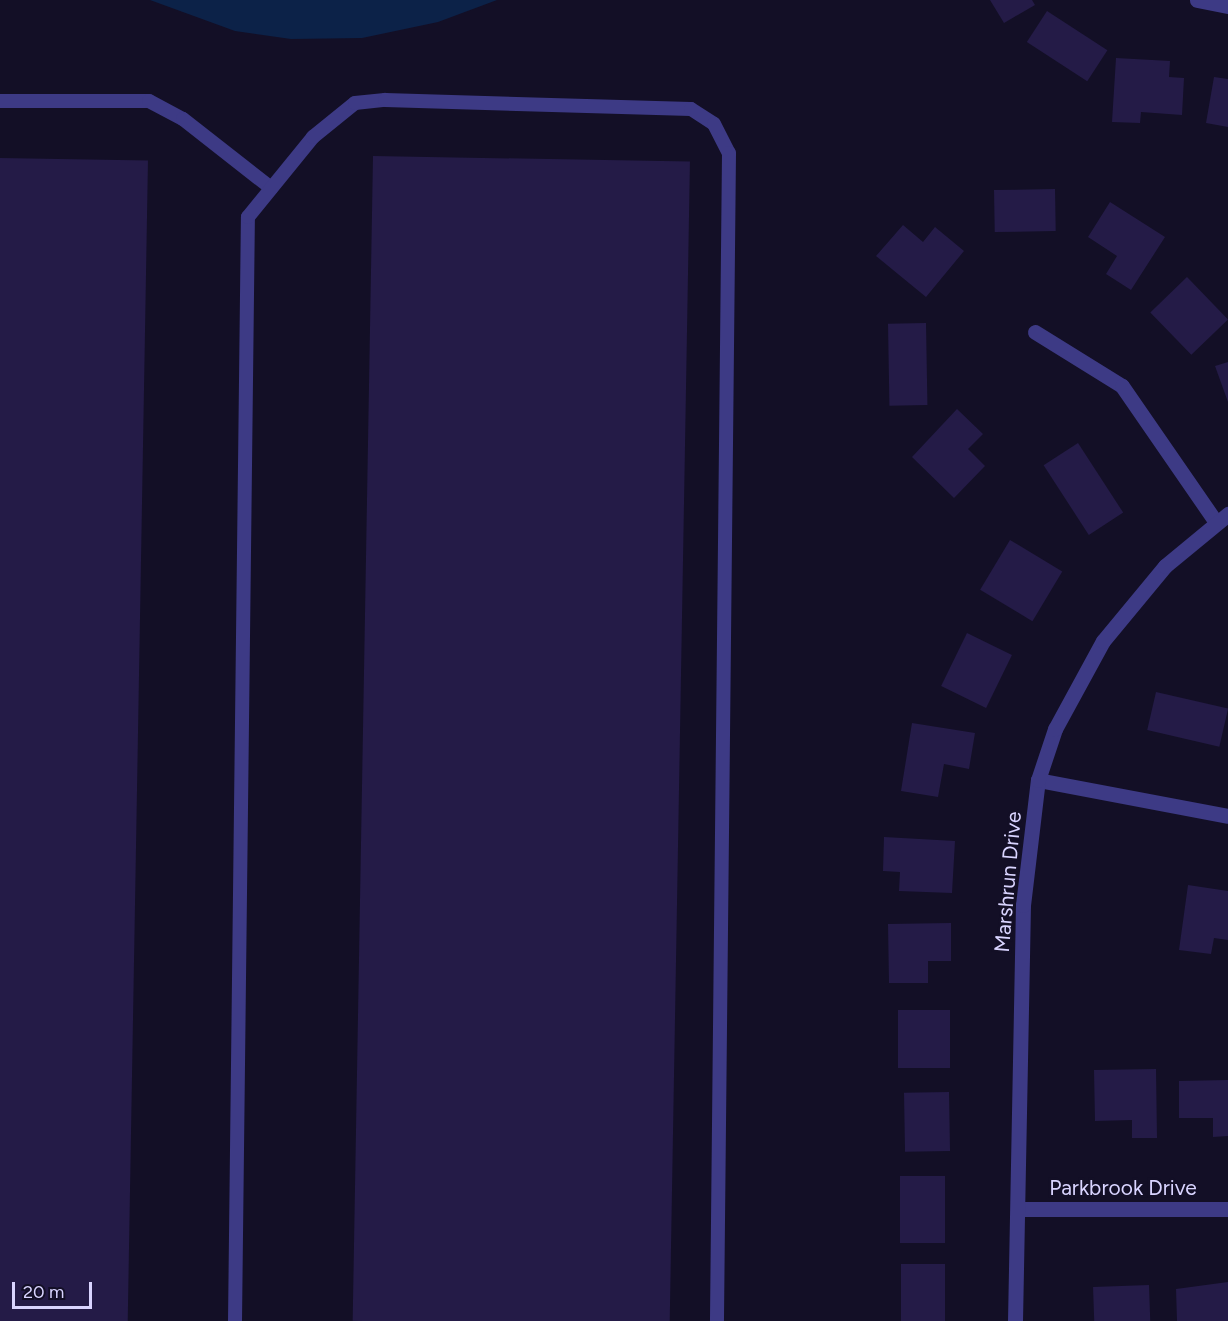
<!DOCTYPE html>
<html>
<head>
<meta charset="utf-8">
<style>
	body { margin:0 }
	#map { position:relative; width:1228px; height:1321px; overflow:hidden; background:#130f26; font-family:Figtree,sans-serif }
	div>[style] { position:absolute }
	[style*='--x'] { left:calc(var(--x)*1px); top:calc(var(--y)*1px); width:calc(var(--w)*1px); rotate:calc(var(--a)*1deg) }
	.water>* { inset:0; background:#0c2248 }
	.building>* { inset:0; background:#241b47; transform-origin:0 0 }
	.service>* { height:14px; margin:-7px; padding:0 7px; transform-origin:7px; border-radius:7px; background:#3d3a85 }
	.minor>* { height:15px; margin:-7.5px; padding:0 7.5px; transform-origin:7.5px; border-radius:7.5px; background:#3d3a85 }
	span { translate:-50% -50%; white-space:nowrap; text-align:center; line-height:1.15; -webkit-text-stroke:4.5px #130f26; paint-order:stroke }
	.street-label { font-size:21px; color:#d9d4ff }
	.scale { position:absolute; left:12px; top:1282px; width:80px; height:27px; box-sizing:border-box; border:3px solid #d9d4ff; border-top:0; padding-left:8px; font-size:18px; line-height:21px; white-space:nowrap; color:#d9d4ff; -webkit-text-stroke:4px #130f26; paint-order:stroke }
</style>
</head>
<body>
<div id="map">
	<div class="water">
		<i style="clip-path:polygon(150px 0,497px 0,438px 22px,362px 38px,291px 39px,235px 31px)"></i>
	</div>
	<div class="building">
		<i style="clip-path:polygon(990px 0,1032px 0,1035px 5px,1004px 23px)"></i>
		<i style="left:1047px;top:11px;width:72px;height:37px;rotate:33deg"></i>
		<i style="clip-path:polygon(1116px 58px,1170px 61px,1169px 77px,1184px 78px,1182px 115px,1141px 112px,1140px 123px,1112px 122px)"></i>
		<i style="clip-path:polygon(1214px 77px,1228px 79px,1228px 127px,1206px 123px)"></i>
		<i style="left:373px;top:156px;width:317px;height:1165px;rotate:1deg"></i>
		<i style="left:0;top:158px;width:148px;height:1163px;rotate:1deg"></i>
		<i style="left:1055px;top:189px;width:42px;height:61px;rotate:89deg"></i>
		<i style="clip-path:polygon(1110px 202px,1165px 237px,1131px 290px,1106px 274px,1117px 256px,1088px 237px)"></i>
		<i style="clip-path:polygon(903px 225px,923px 242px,935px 227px,964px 251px,926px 297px,876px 256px)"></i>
		<i style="left:1187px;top:277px;width:59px;height:51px;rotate:46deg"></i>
		<i style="left:926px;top:323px;width:82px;height:38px;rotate:89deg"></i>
		<i style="clip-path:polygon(1228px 362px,1228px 402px,1215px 366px)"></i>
		<i style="clip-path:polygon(957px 409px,983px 434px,968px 449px,985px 466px,954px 498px,912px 457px)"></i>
		<i style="left:1078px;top:443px;width:83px;height:41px;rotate:57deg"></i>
		<i style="left:1010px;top:540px;width:61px;height:58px;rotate:31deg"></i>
		<i style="left:967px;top:633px;width:50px;height:59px;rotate:26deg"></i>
		<i style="left:1156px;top:692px;width:74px;height:39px;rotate:13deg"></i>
		<i style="clip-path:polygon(912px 723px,975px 733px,969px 769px,944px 764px,938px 797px,901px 791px)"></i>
		<i style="clip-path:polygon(884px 837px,955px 841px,952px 893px,899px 891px,900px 872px,883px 871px)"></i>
		<i style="clip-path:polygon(1188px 885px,1228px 891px,1228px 940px,1214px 938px,1211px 954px,1179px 950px)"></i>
		<i style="clip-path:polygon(951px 923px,951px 961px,928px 961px,928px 983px,889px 983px,888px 924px)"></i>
		<i style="left:898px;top:1010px;width:52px;height:58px"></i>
		<i style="clip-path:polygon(1156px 1069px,1157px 1138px,1132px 1138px,1132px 1120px,1095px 1121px,1094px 1070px)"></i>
		<i style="clip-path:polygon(1228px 1080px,1228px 1136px,1213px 1137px,1213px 1118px,1179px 1118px,1179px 1081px)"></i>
		<i style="left:949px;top:1092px;width:59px;height:45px;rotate:89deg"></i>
		<i style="left:900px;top:1176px;width:45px;height:67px"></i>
		<i style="left:901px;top:1264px;width:44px;height:57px"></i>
		<i style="clip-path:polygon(1228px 1282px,1228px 1321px,1177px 1321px,1176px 1289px)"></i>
		<i style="left:1149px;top:1285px;width:36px;height:56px;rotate:88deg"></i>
	</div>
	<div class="service">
		<i style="--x:0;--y:101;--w:149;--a:0"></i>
		<i style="--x:149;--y:101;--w:38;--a:28"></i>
		<i style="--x:183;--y:119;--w:112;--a:38.1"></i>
		<i style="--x:235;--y:1321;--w:1104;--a:-89.33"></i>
		<i style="--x:248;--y:217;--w:103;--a:-50.9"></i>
		<i style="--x:313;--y:137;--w:54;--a:-39"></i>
		<i style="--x:355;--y:103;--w:30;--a:-6"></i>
		<i style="--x:385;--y:100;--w:306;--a:1.7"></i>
		<i style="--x:691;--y:109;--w:27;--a:33"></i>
		<i style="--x:714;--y:124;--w:33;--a:63"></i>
		<i style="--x:729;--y:153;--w:1168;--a:90.59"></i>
	</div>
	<div class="minor">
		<i style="--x:1197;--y:0;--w:32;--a:11"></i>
		<i style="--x:1035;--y:332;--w:102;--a:31.8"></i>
		<i style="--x:1122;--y:386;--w:164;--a:55.4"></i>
		<i style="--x:1038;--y:780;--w:193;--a:10.7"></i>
		<i style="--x:1018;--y:1209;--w:210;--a:0"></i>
		<i style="--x:1015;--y:1321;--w:416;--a:-88.9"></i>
		<i style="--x:1023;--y:905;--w:126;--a:-83.2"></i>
		<i style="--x:1038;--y:780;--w:54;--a:-71.6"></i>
		<i style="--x:1055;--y:729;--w:100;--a:-61.4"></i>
		<i style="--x:1103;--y:641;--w:97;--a:-50.4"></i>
		<i style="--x:1165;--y:566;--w:82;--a:-39.5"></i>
	</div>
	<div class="street-label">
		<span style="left:1008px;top:882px;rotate:-85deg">Marshrun Drive</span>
		<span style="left:1123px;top:1188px">Parkbrook Drive</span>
	</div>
	<div class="scale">20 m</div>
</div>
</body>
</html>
